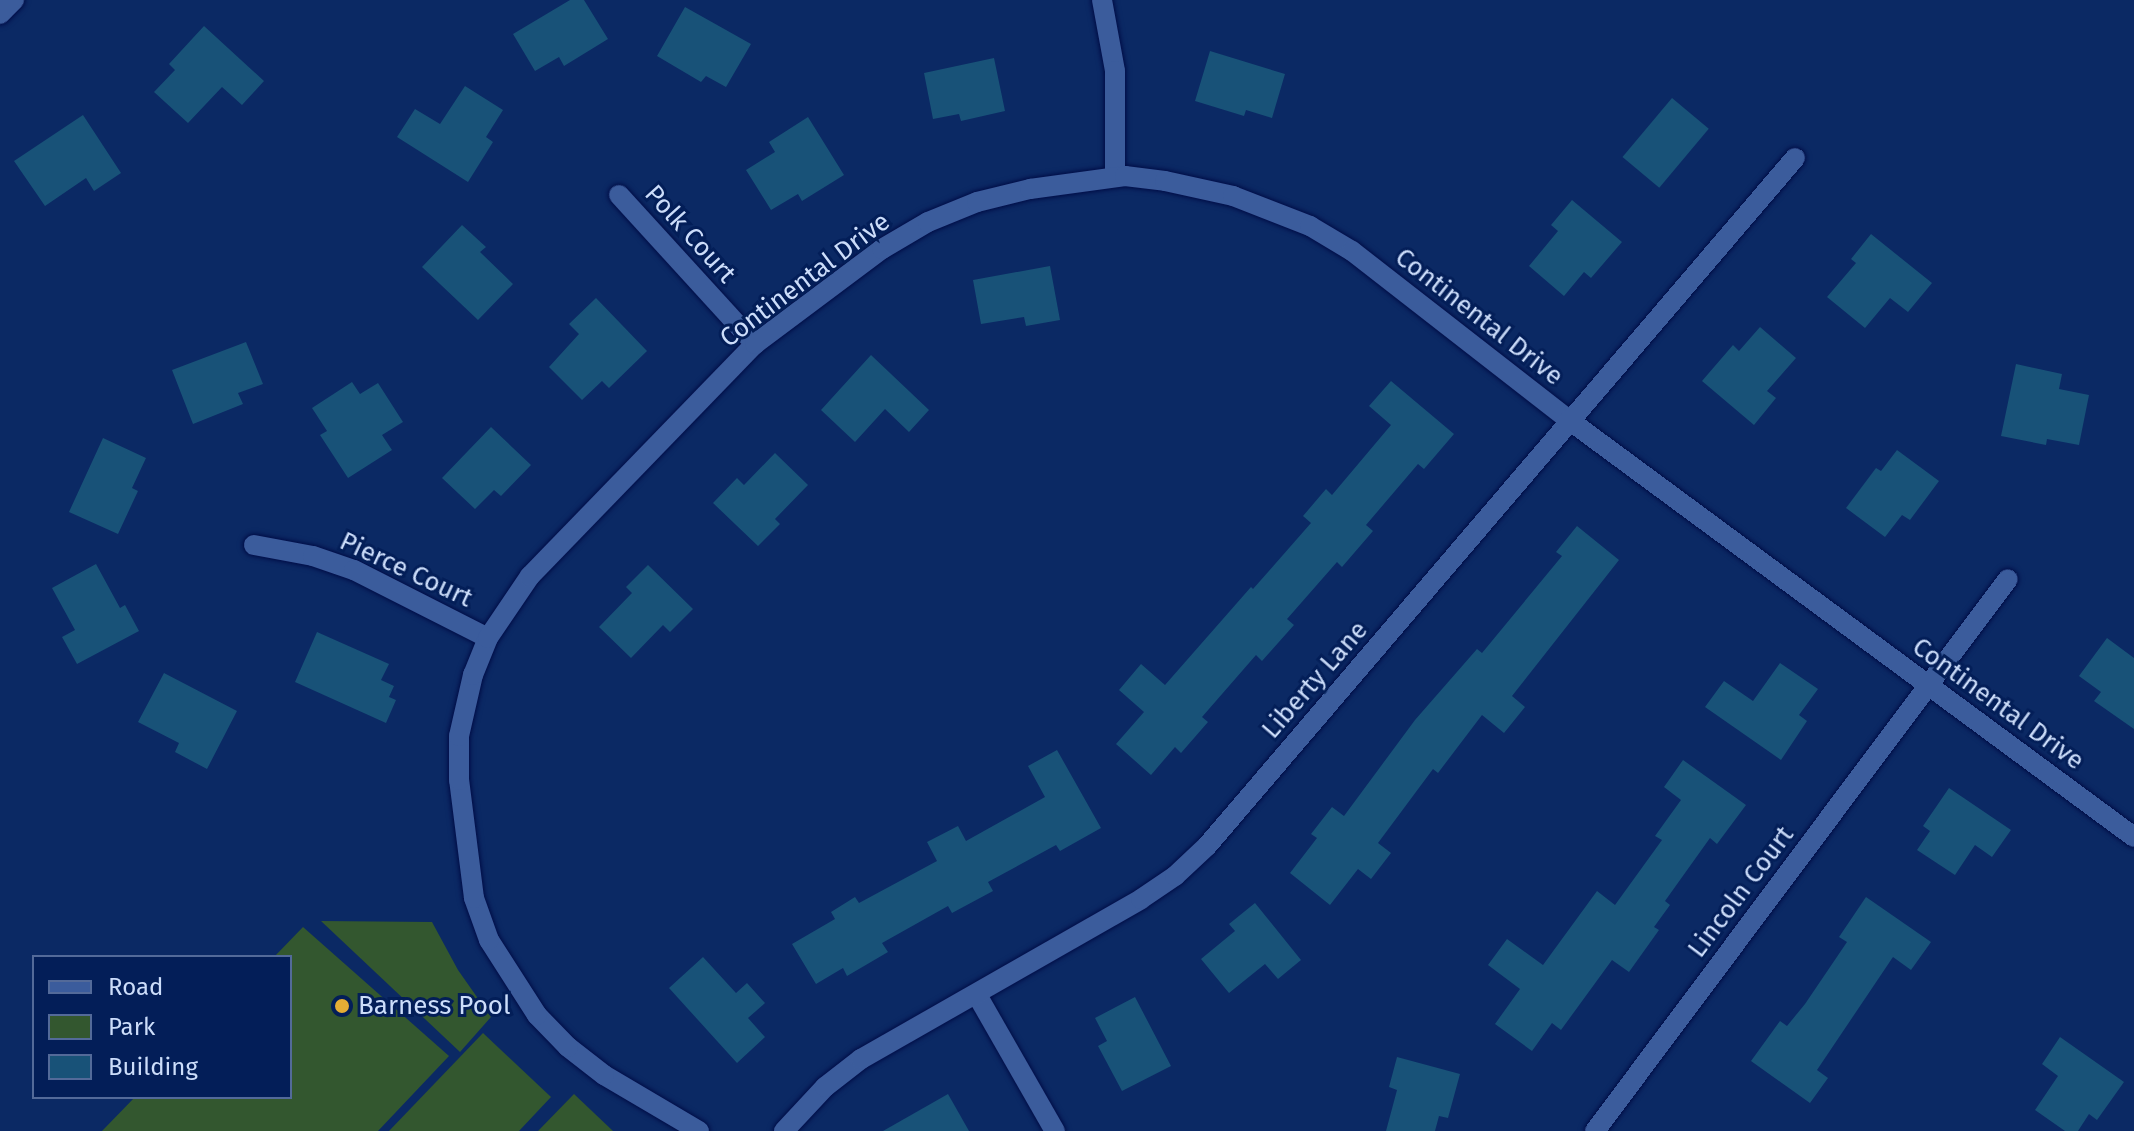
<!DOCTYPE html>
<html>
<head>
<meta charset="utf-8">
<style>
	body { margin:0 }
	#map { position:relative; width:2134px; height:1131px; overflow:hidden; background:#0b2964; font-family:"Fira Sans",sans-serif }
	div>[style] { position:absolute }
	[style*='--x'] { left:calc(var(--x)*1px); top:calc(var(--y)*1px); width:calc(var(--w)*1px); rotate:calc(var(--a)*1deg) }
	.green>* { inset:0; background:#33572f }
	.building>* { inset:0; background:#185278; transform-origin:0 0 }
	.roads { filter:drop-shadow(0 0 2px #000d47) drop-shadow(0 0 2px #000d47) }
	.street>* { height:20px; margin:-10px; padding:0 10px; transform-origin:10px; border-radius:10px; background:#3b5c9c }
	.dots>* { width:22px; height:22px; translate:-50% -50%; box-sizing:border-box; border:4px solid #031e58; border-radius:50% }
	span { translate:-50% -50%; white-space:nowrap; text-align:center; line-height:1.15; -webkit-text-stroke:6px #031e58; paint-order:stroke }
	.street-label { font-size:26px; color:#ccddfa }
	.poi-label { font-size:26px; color:#ccddfa }
	.left { translate:0 -50%; text-align:left }
	.legend { position:absolute; left:32px; top:955px; width:260px; height:144px; box-sizing:border-box; background:#031e58; border:2px solid #536a99; margin:0; padding:10px 14px; list-style:none; font-size:24px; color:#ccddfa }
	.legend li { display:flex; align-items:center; gap:16px; height:40px }
	.legend b { width:40px; border:2px solid #536a99 }
</style>
</head>
<body>
<div id="map">
	<div class="green">
		<i style="clip-path:polygon(321px 921px,432px 922px,458px 970px,491px 1017px,460px 1052px)"></i>
		<i style="clip-path:polygon(303px 927px,449px 1056px,378px 1131px,102px 1131px,135px 1097px,290px 1097px,290px 957px,274px 957px)"></i>
		<i style="clip-path:polygon(483px 1033px,551px 1097px,519px 1131px,389px 1131px)"></i>
		<i style="clip-path:polygon(574px 1094px,613px 1131px,538px 1131px)"></i>
	</div>
	<div class="building">
		<i style="clip-path:polygon(570px 0,584px 0,608px 39px,564px 66px,559px 57px,535px 71px,513px 34px)"></i>
		<i style="clip-path:polygon(685px 7px,751px 44px,726px 87px,706px 76px,701px 82px,657px 56px)"></i>
		<i style="clip-path:polygon(204px 26px,264px 81px,242px 105px,222px 87px,188px 123px,154px 92px,175px 70px,169px 64px)"></i>
		<i style="clip-path:polygon(1210px 51px,1285px 74px,1272px 118px,1246px 110px,1244px 116px,1195px 101px)"></i>
		<i style="clip-path:polygon(994px 58px,1005px 111px,961px 121px,959px 114px,933px 119px,924px 73px)"></i>
		<i style="clip-path:polygon(465px 86px,503px 110px,486px 137px,493px 142px,468px 182px,397px 137px,415px 109px,440px 124px)"></i>
		<i style="left:1672px;top:98px;width:48px;height:77px;rotate:40deg"></i>
		<i style="clip-path:polygon(83px 115px,121px 173px,94px 191px,86px 178px,45px 206px,14px 161px)"></i>
		<i style="clip-path:polygon(808px 117px,844px 175px,802px 201px,798px 194px,771px 210px,746px 170px,775px 152px,769px 142px)"></i>
		<i style="clip-path:polygon(1572px 200px,1622px 242px,1591px 278px,1584px 272px,1564px 296px,1529px 266px,1558px 231px,1551px 225px)"></i>
		<i style="clip-path:polygon(462px 225px,486px 247px,480px 252px,513px 284px,478px 320px,422px 267px)"></i>
		<i style="clip-path:polygon(1871px 234px,1932px 283px,1908px 312px,1890px 298px,1865px 328px,1827px 297px,1856px 263px,1851px 259px)"></i>
		<i style="clip-path:polygon(1050px 266px,1060px 320px,1026px 326px,1024px 317px,981px 324px,973px 280px)"></i>
		<i style="clip-path:polygon(596px 298px,647px 351px,609px 388px,602px 381px,582px 400px,549px 367px,579px 334px,569px 324px)"></i>
		<i style="clip-path:polygon(1760px 327px,1796px 358px,1767px 391px,1776px 398px,1754px 425px,1702px 381px,1733px 345px,1739px 351px)"></i>
		<i style="clip-path:polygon(246px 342px,263px 384px,238px 393px,243px 404px,193px 424px,172px 370px)"></i>
		<i style="clip-path:polygon(871px 355px,929px 410px,909px 432px,885px 409px,855px 442px,821px 410px)"></i>
		<i style="clip-path:polygon(2016px 364px,2062px 374px,2059px 389px,2089px 395px,2079px 445px,2047px 439px,2046px 445px,2001px 436px)"></i>
		<i style="clip-path:polygon(1391px 381px,1454px 434px,1424px 469px,1418px 464px,1366px 525px,1373px 531px,1342px 567px,1337px 562px,1287px 619px,1294px 625px,1262px 661px,1256px 655px,1202px 717px,1208px 722px,1181px 753px,1175px 747px,1151px 775px,1116px 744px,1144px 712px,1119px 690px,1141px 664px,1165px 685px,1251px 587px,1253px 589px,1311px 523px,1303px 516px,1326px 489px,1332px 495px,1391px 425px,1369px 406px)"></i>
		<i style="clip-path:polygon(352px 382px,360px 394px,378px 383px,403px 422px,382px 435px,392px 450px,348px 478px,320px 435px,327px 431px,312px 408px)"></i>
		<i style="clip-path:polygon(491px 427px,531px 465px,501px 496px,494px 490px,475px 509px,442px 478px)"></i>
		<i style="clip-path:polygon(103px 438px,146px 458px,132px 488px,138px 491px,118px 534px,69px 512px)"></i>
		<i style="clip-path:polygon(1897px 450px,1939px 481px,1910px 520px,1902px 515px,1885px 537px,1846px 508px,1876px 468px,1881px 471px)"></i>
		<i style="clip-path:polygon(775px 453px,808px 485px,775px 519px,780px 524px,758px 546px,713px 503px,737px 478px,744px 485px)"></i>
		<i style="clip-path:polygon(1577px 526px,1619px 560px,1512px 696px,1525px 707px,1504px 733px,1482px 715px,1438px 773px,1433px 769px,1378px 843px,1391px 853px,1371px 879px,1358px 869px,1330px 905px,1290px 873px,1317px 838px,1311px 834px,1332px 807px,1344px 816px,1415px 720px,1477px 649px,1482px 653px,1562px 556px,1556px 552px)"></i>
		<i style="clip-path:polygon(96px 564px,120px 608px,125px 605px,139px 631px,77px 664px,62px 637px,75px 630px,52px 588px)"></i>
		<i style="clip-path:polygon(648px 565px,693px 609px,670px 632px,663px 625px,631px 658px,599px 627px,632px 593px,626px 587px)"></i>
		<i style="clip-path:polygon(317px 632px,389px 664px,381px 680px,394px 686px,389px 697px,396px 700px,386px 723px,295px 682px)"></i>
		<i style="clip-path:polygon(2107px 638px,2134px 658px,2134px 729px,2094px 701px,2101px 692px,2079px 676px)"></i>
		<i style="clip-path:polygon(1780px 663px,1818px 689px,1799px 715px,1807px 721px,1781px 760px,1705px 707px,1724px 681px,1753px 701px)"></i>
		<i style="clip-path:polygon(164px 673px,237px 711px,207px 769px,175px 752px,179px 743px,138px 722px)"></i>
		<i style="clip-path:polygon(1057px 750px,1101px 828px,1060px 851px,1056px 845px,988px 882px,993px 891px,952px 913px,948px 906px,882px 943px,888px 952px,847px 976px,843px 968px,816px 984px,792px 944px,835px 919px,831px 912px,855px 897px,859px 903px,937px 861px,927px 842px,958px 826px,966px 841px,1045px 797px,1028px 766px)"></i>
		<i style="clip-path:polygon(1683px 760px,1746px 805px,1717px 844px,1710px 838px,1665px 901px,1670px 905px,1654px 927px,1659px 930px,1629px 972px,1612px 960px,1561px 1030px,1552px 1023px,1532px 1051px,1495px 1024px,1520px 989px,1488px 965px,1507px 939px,1543px 965px,1597px 891px,1615px 905px,1662px 840px,1655px 836px,1681px 800px,1664px 787px)"></i>
		<i style="clip-path:polygon(1949px 788px,2011px 830px,1992px 857px,1975px 845px,1955px 875px,1917px 850px,1930px 831px,1923px 826px)"></i>
		<i style="clip-path:polygon(1866px 897px,1931px 942px,1911px 970px,1893px 957px,1817px 1070px,1828px 1078px,1810px 1103px,1751px 1061px,1780px 1021px,1787px 1026px,1805px 1004px,1847px 942px,1839px 937px)"></i>
		<i style="clip-path:polygon(1255px 903px,1301px 960px,1278px 979px,1265px 964px,1229px 993px,1201px 959px,1235px 931px,1229px 924px)"></i>
		<i style="clip-path:polygon(703px 957px,736px 993px,747px 983px,765px 1003px,748px 1018px,765px 1037px,737px 1063px,669px 988px)"></i>
		<i style="clip-path:polygon(1135px 997px,1171px 1066px,1122px 1091px,1098px 1046px,1107px 1041px,1095px 1018px)"></i>
		<i style="clip-path:polygon(2060px 1037px,2124px 1082px,2097px 1120px,2089px 1114px,2078px 1131px,2065px 1131px,2035px 1110px,2058px 1076px,2042px 1064px)"></i>
		<i style="clip-path:polygon(1397px 1057px,1460px 1074px,1448px 1118px,1439px 1116px,1435px 1131px,1386px 1131px,1397px 1090px,1389px 1087px)"></i>
		<i style="clip-path:polygon(948px 1094px,969px 1131px,883px 1131px)"></i>
	</div>
	<div class="roads">
		<div class="street">
			<i style="--x:1102;--y:0;--w:72;--a:79.6"></i>
			<i style="--x:1115;--y:71;--w:106;--a:90"></i>
			<i style="--x:0;--y:14;--w:20;--a:-45"></i>
			<i style="--x:619;--y:195;--w:202;--a:47.6"></i>
			<i style="--x:254;--y:545;--w:60;--a:10.6"></i>
			<i style="--x:313;--y:556;--w:43;--a:18.9"></i>
			<i style="--x:354;--y:570;--w:150;--a:26.9"></i>
			<i style="--x:977;--y:995;--w:157;--a:60.2"></i>
			<i style="--x:699;--y:1131;--w:110;--a:-149.5"></i>
			<i style="--x:604;--y:1075;--w:46;--a:-142.1"></i>
			<i style="--x:568;--y:1047;--w:45;--a:-134.1"></i>
			<i style="--x:537;--y:1015;--w:89;--a:-122.6"></i>
			<i style="--x:489;--y:940;--w:45;--a:-109.7"></i>
			<i style="--x:474;--y:898;--w:119;--a:-97.2"></i>
			<i style="--x:459;--y:780;--w:44;--a:-90"></i>
			<i style="--x:459;--y:736;--w:63;--a:-77.1"></i>
			<i style="--x:473;--y:675;--w:40;--a:-68"></i>
			<i style="--x:488;--y:638;--w:75;--a:-55.9"></i>
			<i style="--x:530;--y:576;--w:323;--a:-45.9"></i>
			<i style="--x:755;--y:344;--w:159;--a:-36.8"></i>
			<i style="--x:882;--y:249;--w:53;--a:-30.4"></i>
			<i style="--x:928;--y:222;--w:53;--a:-22.2"></i>
			<i style="--x:977;--y:202;--w:55;--a:-13.8"></i>
			<i style="--x:1030;--y:189;--w:96;--a:-7.8"></i>
			<i style="--x:1125;--y:176;--w:40;--a:7.1"></i>
			<i style="--x:1165;--y:181;--w:70;--a:12.4"></i>
			<i style="--x:1233;--y:196;--w:83;--a:21.3"></i>
			<i style="--x:1310;--y:226;--w:49;--a:30.8"></i>
			<i style="--x:1352;--y:251;--w:275;--a:37.9"></i>
			<i style="--x:1569;--y:420;--w:702;--a:36.43"></i>
			<i style="--x:784;--y:1131;--w:60;--a:-47"></i>
			<i style="--x:825;--y:1087;--w:46;--a:-37.9"></i>
			<i style="--x:861;--y:1059;--w:322;--a:-29.7"></i>
			<i style="--x:1141;--y:899;--w:41;--a:-34.1"></i>
			<i style="--x:1175;--y:876;--w:44;--a:-43.2"></i>
			<i style="--x:1207;--y:846;--w:905;--a:-49.48"></i>
			<i style="--x:1595;--y:1131;--w:689;--a:-53.2"></i>
		</div>
	</div>
	<div class="dots">
		<i style="left:342px;top:1006px;background:#e5ad35"></i>
	</div>
	<div class="street-label">
		<span style="left:690px;top:234px;rotate:48deg">Polk Court</span>
		<span style="left:805px;top:280px;rotate:-37deg">Continental Drive</span>
		<span style="left:1479px;top:317px;rotate:38deg">Continental Drive</span>
		<span style="left:406px;top:570px;rotate:25deg">Pierce Court</span>
		<span style="left:1315px;top:680px;rotate:-49deg">Liberty Lane</span>
		<span style="left:1998px;top:704px;rotate:36deg">Continental Drive</span>
		<span style="left:1741px;top:892px;rotate:-53deg">Lincoln Court</span>
	</div>
	<div class="poi-label">
		<span class="left" style="left:358px;top:1006px">Barness Pool</span>
	</div>
	<ul class="legend">
	<li><b style="height:10px;background:#3b5c9c"></b>Road</li>
	<li><b style="height:22px;background:#33572f"></b>Park</li>
	<li><b style="height:22px;background:#185278"></b>Building</li>
	</ul>
</div>
</body>
</html>
